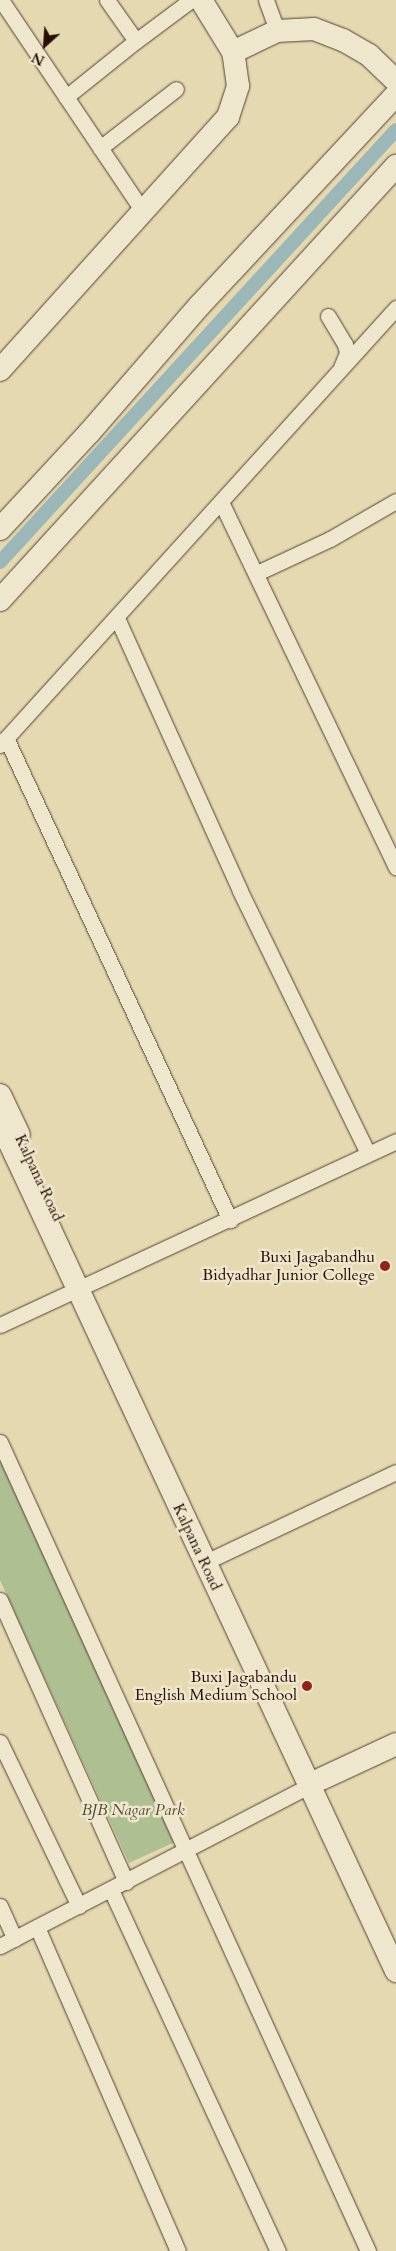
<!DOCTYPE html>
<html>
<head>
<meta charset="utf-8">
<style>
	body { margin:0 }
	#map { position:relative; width:396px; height:2251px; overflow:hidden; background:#e5d9b2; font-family:Cardo,serif }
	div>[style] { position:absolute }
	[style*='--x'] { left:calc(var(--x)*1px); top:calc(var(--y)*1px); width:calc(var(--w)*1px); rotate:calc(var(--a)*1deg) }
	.green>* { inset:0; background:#aec092 }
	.canal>* { height:14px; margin:-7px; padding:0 7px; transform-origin:7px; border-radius:7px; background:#9cb7b8 }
	.roads { filter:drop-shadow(0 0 1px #56412f) drop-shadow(0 0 1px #56412f) }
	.street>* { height:15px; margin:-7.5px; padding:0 7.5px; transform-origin:7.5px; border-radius:7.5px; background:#eee6cd }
	.secondary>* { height:22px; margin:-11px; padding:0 11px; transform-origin:11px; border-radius:11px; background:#eee6cd }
	.dots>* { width:14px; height:14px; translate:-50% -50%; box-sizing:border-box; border:2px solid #eee6cd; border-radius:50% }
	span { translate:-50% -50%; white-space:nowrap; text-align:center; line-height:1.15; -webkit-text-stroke:5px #eee6cd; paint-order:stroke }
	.street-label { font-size:16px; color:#270e03 }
	.poi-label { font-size:16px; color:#270e03 }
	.right { translate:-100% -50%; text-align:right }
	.park-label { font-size:16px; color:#564c35; font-style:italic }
	.north { position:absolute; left:20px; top:20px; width:50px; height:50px; -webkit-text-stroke:4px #eee6cd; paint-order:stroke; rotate:206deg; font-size:14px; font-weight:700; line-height:20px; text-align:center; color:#270e03 }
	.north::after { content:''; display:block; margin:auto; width:18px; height:22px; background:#270e03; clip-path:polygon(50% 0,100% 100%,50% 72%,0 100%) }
</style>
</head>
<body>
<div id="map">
	<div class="green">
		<i style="clip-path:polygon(0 1459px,175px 1842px,129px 1863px,0 1580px)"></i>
	</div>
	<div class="canal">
		<i style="--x:0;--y:562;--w:586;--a:-47.49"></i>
	</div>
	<div class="roads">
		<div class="street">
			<i style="--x:1;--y:0;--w:257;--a:56.1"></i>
			<i style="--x:107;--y:0;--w:50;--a:54.7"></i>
			<i style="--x:136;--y:41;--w:69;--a:-36.7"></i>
			<i style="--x:266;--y:0;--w:33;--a:70"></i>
			<i style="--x:66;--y:97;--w:90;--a:-38.7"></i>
			<i style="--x:100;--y:148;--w:96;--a:-37.8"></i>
			<i style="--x:328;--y:316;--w:33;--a:59"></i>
			<i style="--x:345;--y:344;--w:9;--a:77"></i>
			<i style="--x:347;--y:353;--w:15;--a:113"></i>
			<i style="--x:222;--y:504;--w:403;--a:64.4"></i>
			<i style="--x:257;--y:573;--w:81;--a:-25"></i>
			<i style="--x:330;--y:539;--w:76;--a:-29.9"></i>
			<i style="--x:117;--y:618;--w:299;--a:65.7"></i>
			<i style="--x:240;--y:891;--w:292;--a:64"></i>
			<i style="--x:6;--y:738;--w:532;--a:65.07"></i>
			<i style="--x:0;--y:745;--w:590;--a:-47.82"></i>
			<i style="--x:0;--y:1325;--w:437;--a:-24.9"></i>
			<i style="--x:0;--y:1442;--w:889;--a:65.54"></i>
			<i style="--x:216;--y:1557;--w:199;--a:-25.3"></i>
			<i style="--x:0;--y:1600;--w:309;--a:65.9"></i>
			<i style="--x:0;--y:1742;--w:182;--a:64.3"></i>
			<i style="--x:111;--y:1890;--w:398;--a:65.2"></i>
			<i style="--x:0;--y:1906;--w:36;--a:66"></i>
			<i style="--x:37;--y:1927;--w:353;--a:66.5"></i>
			<i style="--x:0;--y:1946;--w:356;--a:-27.4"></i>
		</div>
		<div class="secondary">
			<i style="--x:233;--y:52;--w:49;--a:-25.5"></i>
			<i style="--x:277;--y:31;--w:37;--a:-3"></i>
			<i style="--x:314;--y:29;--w:31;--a:21"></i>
			<i style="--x:343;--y:40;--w:30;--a:30"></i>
			<i style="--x:369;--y:55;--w:37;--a:44"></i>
			<i style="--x:0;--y:370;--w:341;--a:-48"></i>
			<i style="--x:228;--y:117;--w:33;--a:-72"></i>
			<i style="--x:238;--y:86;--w:34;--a:-98"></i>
			<i style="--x:233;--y:52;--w:61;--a:-121.6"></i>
			<i style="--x:0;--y:529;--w:131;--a:-47.2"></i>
			<i style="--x:89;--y:433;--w:169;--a:-49.1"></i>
			<i style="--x:200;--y:305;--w:287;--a:-47"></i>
			<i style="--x:0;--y:600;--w:588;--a:-47.62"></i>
			<i style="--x:0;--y:1095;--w:44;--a:64.6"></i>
			<i style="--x:0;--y:1122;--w:937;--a:64.99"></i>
			<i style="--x:321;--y:1779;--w:83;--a:-25"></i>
		</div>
	</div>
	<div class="dots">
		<i style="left:385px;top:1266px;background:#8f2418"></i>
		<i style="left:307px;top:1686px;background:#8f2418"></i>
	</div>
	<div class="street-label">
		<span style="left:39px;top:1178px;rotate:65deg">Kalpana Road</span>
		<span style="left:197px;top:1547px;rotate:65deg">Kalpana Road</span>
	</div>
	<div class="poi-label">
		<span class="right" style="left:375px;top:1266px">Buxi Jagabandhu<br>Bidyadhar Junior College</span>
		<span class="right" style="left:297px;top:1686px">Buxi Jagabandu<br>English Medium School</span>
	</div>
	<div class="park-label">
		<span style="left:133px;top:1810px">BJB Nagar Park</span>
	</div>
	<div class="north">N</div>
</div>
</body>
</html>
